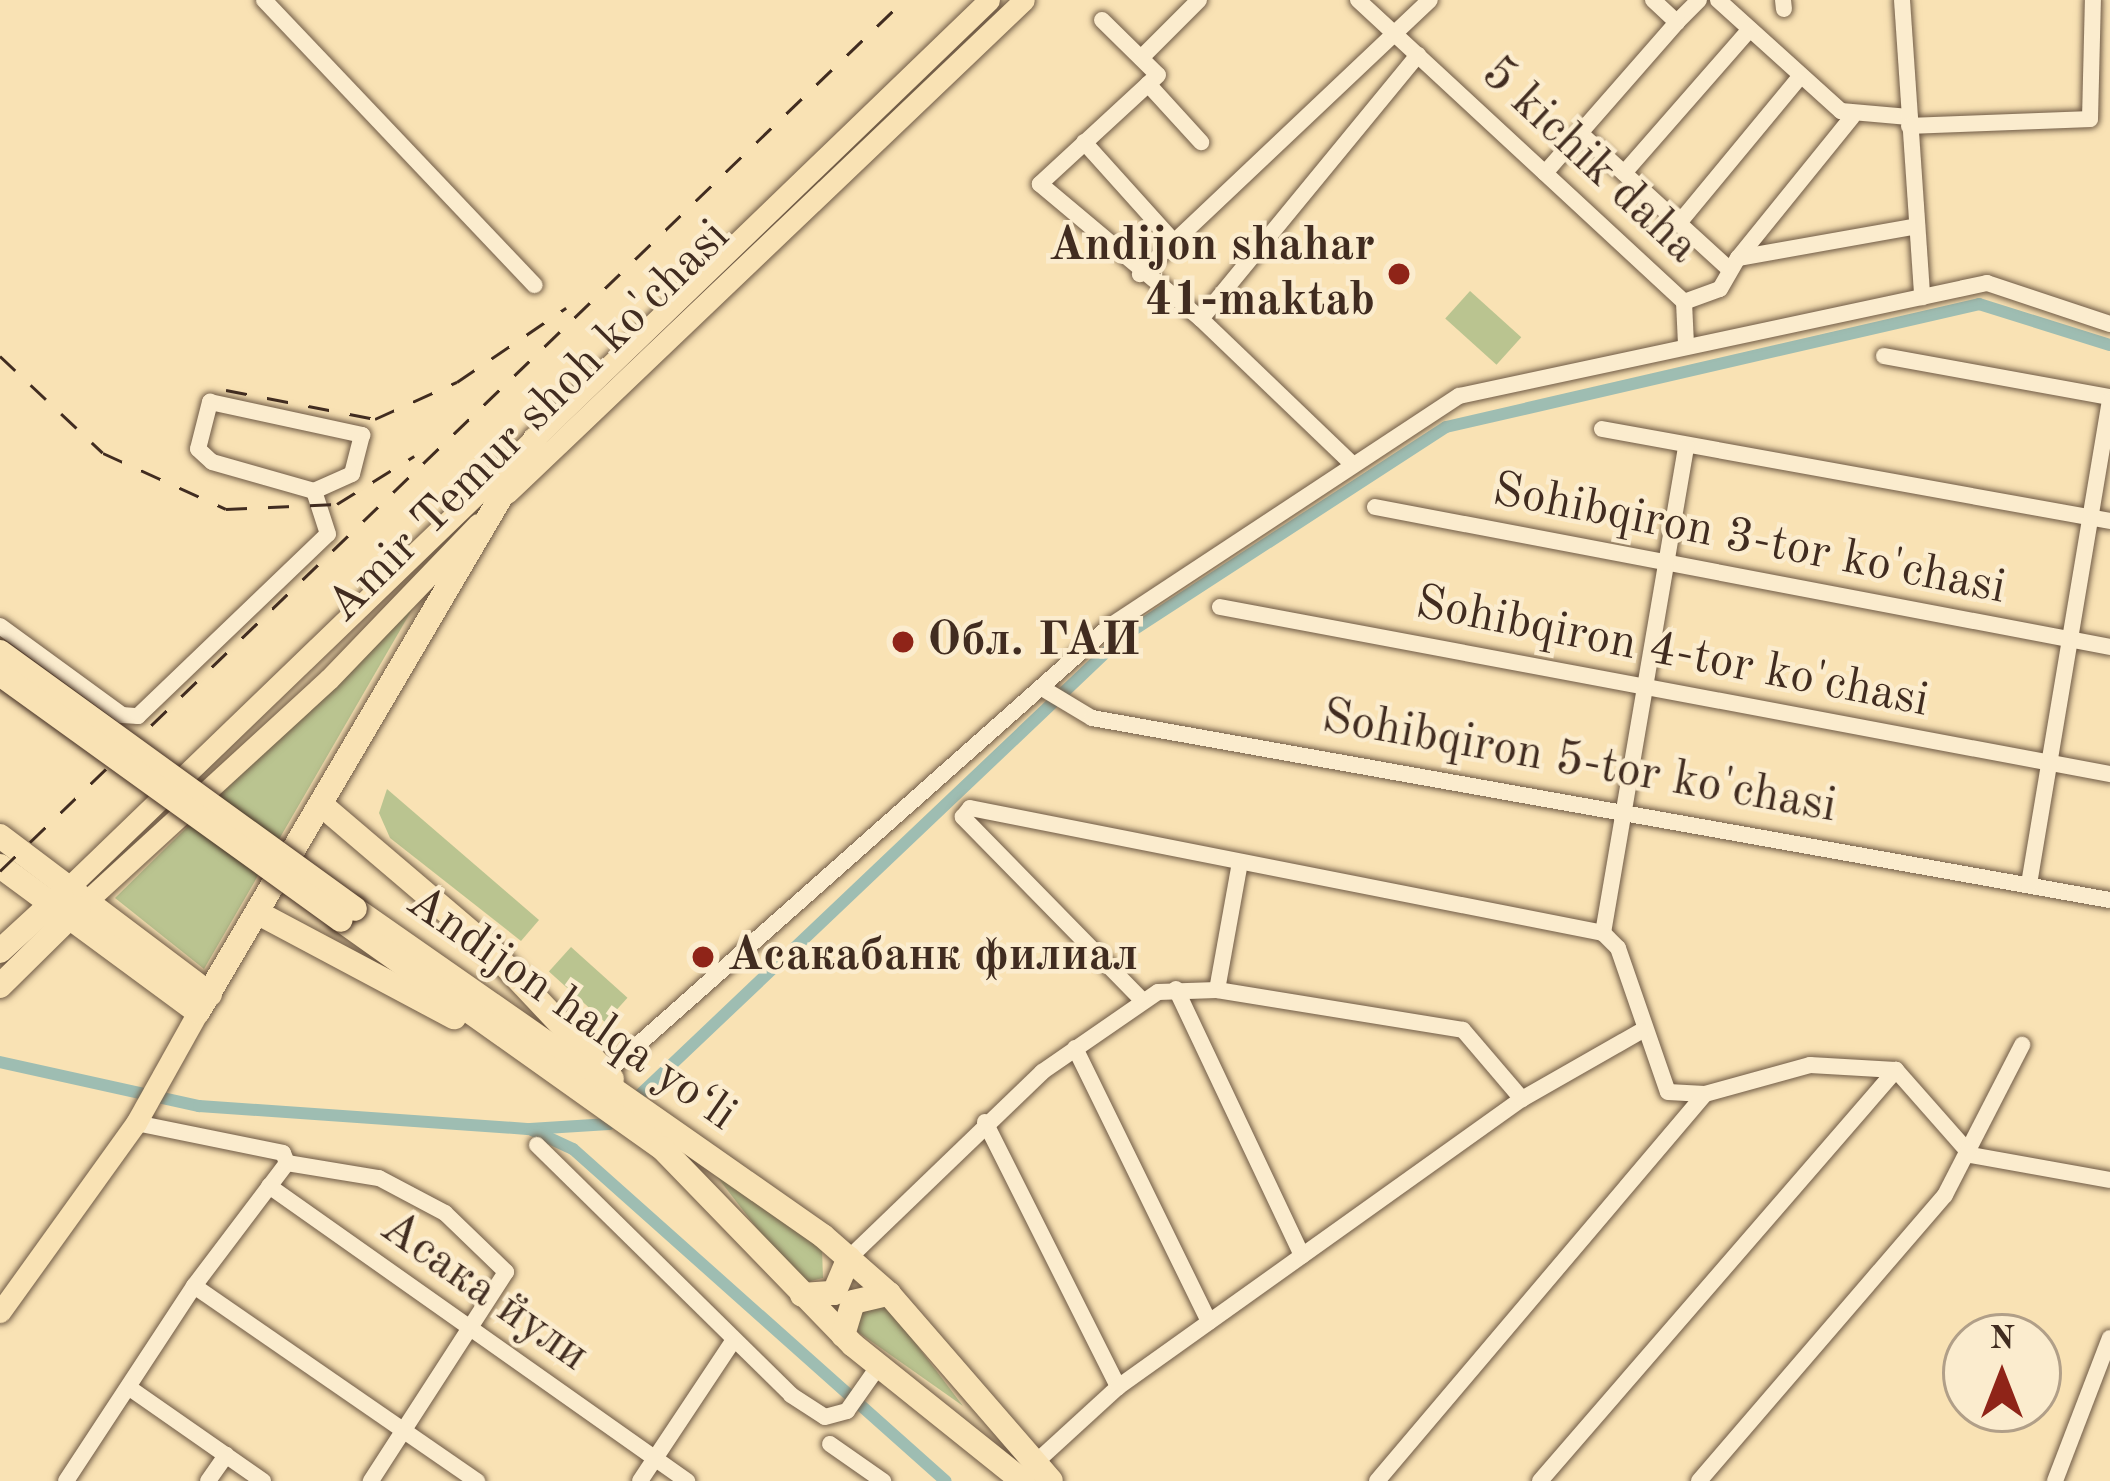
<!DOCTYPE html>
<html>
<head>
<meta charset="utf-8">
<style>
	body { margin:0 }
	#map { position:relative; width:2110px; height:1481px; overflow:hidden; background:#f9e2b4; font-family:"Old Standard TT",serif }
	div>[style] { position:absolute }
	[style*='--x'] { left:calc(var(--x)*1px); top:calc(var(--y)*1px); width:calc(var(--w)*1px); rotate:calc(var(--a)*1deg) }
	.green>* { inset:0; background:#bac490; transform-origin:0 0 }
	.canal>* { height:12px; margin:-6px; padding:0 6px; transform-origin:6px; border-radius:6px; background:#9ebdb2 }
	.roads { filter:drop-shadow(0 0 3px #6f5a45) drop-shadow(0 0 3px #6f5a45) }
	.minor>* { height:16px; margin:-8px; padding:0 8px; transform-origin:8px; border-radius:8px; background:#fbecce }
	.major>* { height:21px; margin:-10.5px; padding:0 10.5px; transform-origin:10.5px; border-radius:10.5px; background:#f9e2b4 }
	.highway>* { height:24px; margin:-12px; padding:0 12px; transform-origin:12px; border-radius:12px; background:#f9e2b4 }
	.rail>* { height:3px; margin-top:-1.5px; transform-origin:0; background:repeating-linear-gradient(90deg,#412c20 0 21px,transparent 0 42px) }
	.bridges { filter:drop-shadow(0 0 3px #412c20) drop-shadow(0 0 3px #412c20) }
	.highway-bridge>* { height:24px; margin:-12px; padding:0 12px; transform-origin:12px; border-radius:12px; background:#f9e2b4 }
	.dots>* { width:33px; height:33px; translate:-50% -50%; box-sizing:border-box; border:6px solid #fbecce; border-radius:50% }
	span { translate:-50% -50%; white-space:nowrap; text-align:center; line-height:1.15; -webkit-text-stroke:9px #fbecce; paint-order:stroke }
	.street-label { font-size:48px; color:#412c20 }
	.poi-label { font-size:48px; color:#412c20; font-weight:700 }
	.right { translate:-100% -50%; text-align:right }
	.left { translate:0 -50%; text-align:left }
	.north { position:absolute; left:1942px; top:1313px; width:120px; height:120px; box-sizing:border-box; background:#fbecce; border:3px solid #b19f88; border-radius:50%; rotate:0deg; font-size:33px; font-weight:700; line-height:48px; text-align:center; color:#412c20 }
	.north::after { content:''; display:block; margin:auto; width:42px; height:54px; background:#8f2418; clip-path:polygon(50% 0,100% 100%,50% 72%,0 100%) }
</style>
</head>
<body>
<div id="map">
	<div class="green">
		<i style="left:1470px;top:291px;width:69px;height:37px;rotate:42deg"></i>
		<i style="clip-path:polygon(417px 601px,204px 969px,115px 898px)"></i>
		<i style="clip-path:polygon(387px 789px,539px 920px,521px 941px,390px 838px,379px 813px)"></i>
		<i style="left:571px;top:947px;width:76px;height:33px;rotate:42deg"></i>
		<i style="clip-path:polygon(715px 1174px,822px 1249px,823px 1278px,807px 1282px,783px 1262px)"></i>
		<i style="clip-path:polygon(859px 1306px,888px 1307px,963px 1406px,858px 1332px)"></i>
	</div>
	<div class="canal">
		<i style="--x:0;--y:1062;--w:204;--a:12.5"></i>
		<i style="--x:199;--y:1106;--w:332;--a:4"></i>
		<i style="--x:530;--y:1129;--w:79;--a:-3.6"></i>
		<i style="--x:609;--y:1124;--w:706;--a:-43.51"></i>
		<i style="--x:1121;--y:638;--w:387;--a:-33"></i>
		<i style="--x:1446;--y:427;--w:547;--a:-12.99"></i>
		<i style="--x:1979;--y:304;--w:137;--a:17.4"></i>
		<i style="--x:532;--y:1130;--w:45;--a:24.9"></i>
		<i style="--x:573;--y:1149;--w:499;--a:41.7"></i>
	</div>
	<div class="roads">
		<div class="minor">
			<i style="--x:264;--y:0;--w:393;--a:46.5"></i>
			<i style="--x:1358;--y:0;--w:444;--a:42.8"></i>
			<i style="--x:1684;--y:302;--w:43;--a:87.3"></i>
			<i style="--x:1653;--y:0;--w:33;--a:43"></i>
			<i style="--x:1677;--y:22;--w:31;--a:-45"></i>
			<i style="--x:1718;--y:0;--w:166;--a:42.1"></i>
			<i style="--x:1841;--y:111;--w:68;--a:5"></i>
			<i style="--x:1783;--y:0;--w:9;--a:84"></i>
			<i style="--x:1902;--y:0;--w:298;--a:86.1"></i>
			<i style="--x:1102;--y:20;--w:78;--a:44.5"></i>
			<i style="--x:1158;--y:75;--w:161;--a:137.3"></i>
			<i style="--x:1040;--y:184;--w:210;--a:40"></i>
			<i style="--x:1201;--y:319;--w:342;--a:-50.6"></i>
			<i style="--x:1141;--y:58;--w:82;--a:-45"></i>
			<i style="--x:1148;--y:84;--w:79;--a:47.6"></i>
			<i style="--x:1909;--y:126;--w:181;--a:-2.2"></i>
			<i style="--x:2090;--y:119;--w:119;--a:-88.6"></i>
			<i style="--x:1580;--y:133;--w:203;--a:42.4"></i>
			<i style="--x:1084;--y:142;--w:135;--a:48"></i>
			<i style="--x:1174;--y:242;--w:47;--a:136.7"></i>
			<i style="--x:1545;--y:173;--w:201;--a:-48.8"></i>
			<i style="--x:1624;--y:173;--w:191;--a:-48.8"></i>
			<i style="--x:1679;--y:223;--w:188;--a:-50.4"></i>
			<i style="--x:1174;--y:242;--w:352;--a:-43.4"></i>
			<i style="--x:1738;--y:258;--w:181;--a:-51"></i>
			<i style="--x:1684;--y:302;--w:38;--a:-20"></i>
			<i style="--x:1720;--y:289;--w:36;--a:-60"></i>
			<i style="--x:1738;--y:258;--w:182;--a:-10.1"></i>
			<i style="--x:1201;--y:319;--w:208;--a:43.8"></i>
			<i style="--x:1884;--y:356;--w:230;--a:10.3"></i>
			<i style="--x:1602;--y:429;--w:516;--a:10.27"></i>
			<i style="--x:1375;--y:507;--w:748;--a:10.78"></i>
			<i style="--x:1220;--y:607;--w:906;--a:10.63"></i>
			<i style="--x:0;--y:626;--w:151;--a:36.1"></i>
			<i style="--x:122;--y:715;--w:16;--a:4"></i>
			<i style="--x:138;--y:716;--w:263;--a:-43.8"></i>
			<i style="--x:328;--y:534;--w:45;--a:-108"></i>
			<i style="--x:314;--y:491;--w:106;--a:-164.1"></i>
			<i style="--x:212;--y:462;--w:19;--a:-137"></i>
			<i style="--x:198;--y:449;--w:49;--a:-75.7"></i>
			<i style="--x:210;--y:402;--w:156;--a:12.2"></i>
			<i style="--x:362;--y:435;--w:40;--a:104.4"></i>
			<i style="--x:352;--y:474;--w:42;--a:155.9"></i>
			<i style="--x:1042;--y:688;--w:58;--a:31"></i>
			<i style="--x:1092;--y:718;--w:1034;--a:10.14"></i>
			<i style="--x:2029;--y:884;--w:490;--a:-80.5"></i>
			<i style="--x:1603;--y:933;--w:494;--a:-80.3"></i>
			<i style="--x:1176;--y:989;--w:295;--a:64.7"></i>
			<i style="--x:1217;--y:990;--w:124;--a:-79.8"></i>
			<i style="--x:1141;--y:999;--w:255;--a:-134.4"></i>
			<i style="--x:963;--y:817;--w:11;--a:-52"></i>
			<i style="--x:970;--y:808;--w:645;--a:11.17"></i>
			<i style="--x:1603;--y:933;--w:21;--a:45"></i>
			<i style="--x:1618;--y:948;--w:152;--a:70.9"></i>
			<i style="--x:1668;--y:1092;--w:37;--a:3"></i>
			<i style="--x:1705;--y:1094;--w:109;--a:-15.4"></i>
			<i style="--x:1810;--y:1065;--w:86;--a:3.3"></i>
			<i style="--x:1896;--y:1070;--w:113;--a:48.6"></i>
			<i style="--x:1971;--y:1155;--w:141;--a:10.2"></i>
			<i style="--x:1075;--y:1048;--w:305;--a:63.9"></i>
			<i style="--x:606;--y:1073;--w:674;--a:-41.57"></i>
			<i style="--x:1110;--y:626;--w:418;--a:-33.4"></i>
			<i style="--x:1459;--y:396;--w:540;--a:-12.08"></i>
			<i style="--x:1987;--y:283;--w:130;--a:18.4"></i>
			<i style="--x:985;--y:1122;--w:297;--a:63.3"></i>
			<i style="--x:136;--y:1123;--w:150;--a:11.5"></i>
			<i style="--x:283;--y:1153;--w:11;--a:68"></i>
			<i style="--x:287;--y:1163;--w:154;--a:127.1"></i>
			<i style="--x:194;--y:1286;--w:344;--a:34.6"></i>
			<i style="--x:537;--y:1145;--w:356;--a:44.5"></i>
			<i style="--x:791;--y:1395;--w:40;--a:32.9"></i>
			<i style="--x:825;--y:1417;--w:23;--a:-15"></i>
			<i style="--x:847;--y:1411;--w:57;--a:-54.9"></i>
			<i style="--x:287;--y:1163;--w:93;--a:9.3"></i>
			<i style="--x:379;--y:1178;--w:75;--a:27.9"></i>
			<i style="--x:445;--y:1213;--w:85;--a:44"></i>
			<i style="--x:506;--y:1272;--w:249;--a:122.9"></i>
			<i style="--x:269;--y:1186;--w:512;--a:35.21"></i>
			<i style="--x:849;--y:1258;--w:268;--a:-43.9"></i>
			<i style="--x:1042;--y:1072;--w:141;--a:-34.6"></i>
			<i style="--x:1158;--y:992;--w:59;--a:-1.9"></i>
			<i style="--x:1217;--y:990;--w:249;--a:9.2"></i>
			<i style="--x:1463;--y:1030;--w:91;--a:49.5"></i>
			<i style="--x:131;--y:1389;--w:161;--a:34.9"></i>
			<i style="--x:830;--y:1444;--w:65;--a:34.9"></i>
			<i style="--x:1034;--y:1464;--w:114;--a:-42.5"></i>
			<i style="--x:1118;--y:1387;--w:496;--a:-35.5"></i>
			<i style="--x:1522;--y:1099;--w:137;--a:-29.7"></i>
			<i style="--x:66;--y:1481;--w:233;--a:-56.7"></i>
			<i style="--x:208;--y:1481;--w:32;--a:-55"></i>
			<i style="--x:640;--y:1481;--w:168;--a:-56.4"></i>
			<i style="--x:1377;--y:1481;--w:507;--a:-49.72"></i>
			<i style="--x:1540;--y:1481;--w:544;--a:-49.1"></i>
			<i style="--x:1699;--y:1481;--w:377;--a:-49.3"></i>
			<i style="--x:1945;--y:1195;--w:169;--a:-62.8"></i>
			<i style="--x:2055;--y:1481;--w:153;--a:-69"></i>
		</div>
		<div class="major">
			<i style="--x:507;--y:493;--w:714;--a:-43.64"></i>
			<i style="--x:71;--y:885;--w:1275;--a:-43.95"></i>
			<i style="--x:90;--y:898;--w:324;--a:-42.5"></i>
			<i style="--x:329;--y:679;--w:215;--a:-46.1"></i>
			<i style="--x:0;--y:1312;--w:233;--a:-54.3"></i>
			<i style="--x:136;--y:1123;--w:127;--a:-60.8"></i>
		</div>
		<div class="highway">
			<i style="--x:325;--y:808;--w:210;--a:40.4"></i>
			<i style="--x:485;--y:944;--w:185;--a:46.7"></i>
			<i style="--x:0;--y:836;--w:263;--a:37"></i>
			<i style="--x:0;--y:866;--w:246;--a:36.4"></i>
			<i style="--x:198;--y:1012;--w:665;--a:-59.54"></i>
			<i style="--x:355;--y:909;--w:571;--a:34.94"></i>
			<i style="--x:823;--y:1236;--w:88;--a:41.3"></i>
			<i style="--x:889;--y:1294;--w:247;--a:49.1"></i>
			<i style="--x:260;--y:914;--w:220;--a:28"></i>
			<i style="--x:341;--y:920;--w:394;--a:35.4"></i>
			<i style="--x:662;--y:1148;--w:274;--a:45.9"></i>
			<i style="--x:853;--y:1345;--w:218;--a:38.7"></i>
			<i style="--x:0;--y:951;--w:83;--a:-42.6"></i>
			<i style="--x:0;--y:986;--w:111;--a:-44.6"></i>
			<i style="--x:802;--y:1295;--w:32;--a:-4"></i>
			<i style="--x:834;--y:1293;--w:38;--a:-67"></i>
			<i style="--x:843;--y:1335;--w:34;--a:-73"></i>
			<i style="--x:853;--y:1302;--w:37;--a:-13"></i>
		</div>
	</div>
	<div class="rail">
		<i style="--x:0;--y:356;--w:141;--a:43.3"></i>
		<i style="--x:103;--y:453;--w:135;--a:24.5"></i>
		<i style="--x:226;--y:509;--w:111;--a:-2.6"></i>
		<i style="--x:337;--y:504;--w:91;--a:-31.9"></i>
		<i style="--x:226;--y:390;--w:152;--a:11"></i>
		<i style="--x:375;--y:419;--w:90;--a:-24.3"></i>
		<i style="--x:457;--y:382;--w:132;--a:-34.2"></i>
		<i style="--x:0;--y:871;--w:1255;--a:-43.93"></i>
	</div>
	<div class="bridges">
		<div class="highway-bridge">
			<i style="--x:0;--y:652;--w:438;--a:35.9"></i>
			<i style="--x:0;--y:674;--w:420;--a:35.8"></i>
		</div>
	</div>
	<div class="dots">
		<i style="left:1399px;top:274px;background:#8f2418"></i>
		<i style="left:903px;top:642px;background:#8f2418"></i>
		<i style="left:703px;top:957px;background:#8f2418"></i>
	</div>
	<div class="street-label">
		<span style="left:1589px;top:161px;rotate:43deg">5 kichik daha</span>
		<span style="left:529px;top:422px;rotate:-45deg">Amir Temur shoh ko'chasi</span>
		<span style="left:1749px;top:540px;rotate:11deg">Sohibqiron 3-tor ko'chasi</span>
		<span style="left:1672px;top:653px;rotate:11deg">Sohibqiron 4-tor ko'chasi</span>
		<span style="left:1579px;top:763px;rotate:10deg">Sohibqiron 5-tor ko'chasi</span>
		<span style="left:571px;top:1009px;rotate:35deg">Andijon halqa yo‘li</span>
		<span style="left:484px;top:1292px;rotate:35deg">Асака йули</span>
	</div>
	<div class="poi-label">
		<span class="right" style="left:1375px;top:274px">Andijon shahar<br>41-maktab</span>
		<span class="left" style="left:927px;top:642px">Обл. ГАИ</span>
		<span class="left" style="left:727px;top:957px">Асакабанк филиал</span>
	</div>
	<div class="north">N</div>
</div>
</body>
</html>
